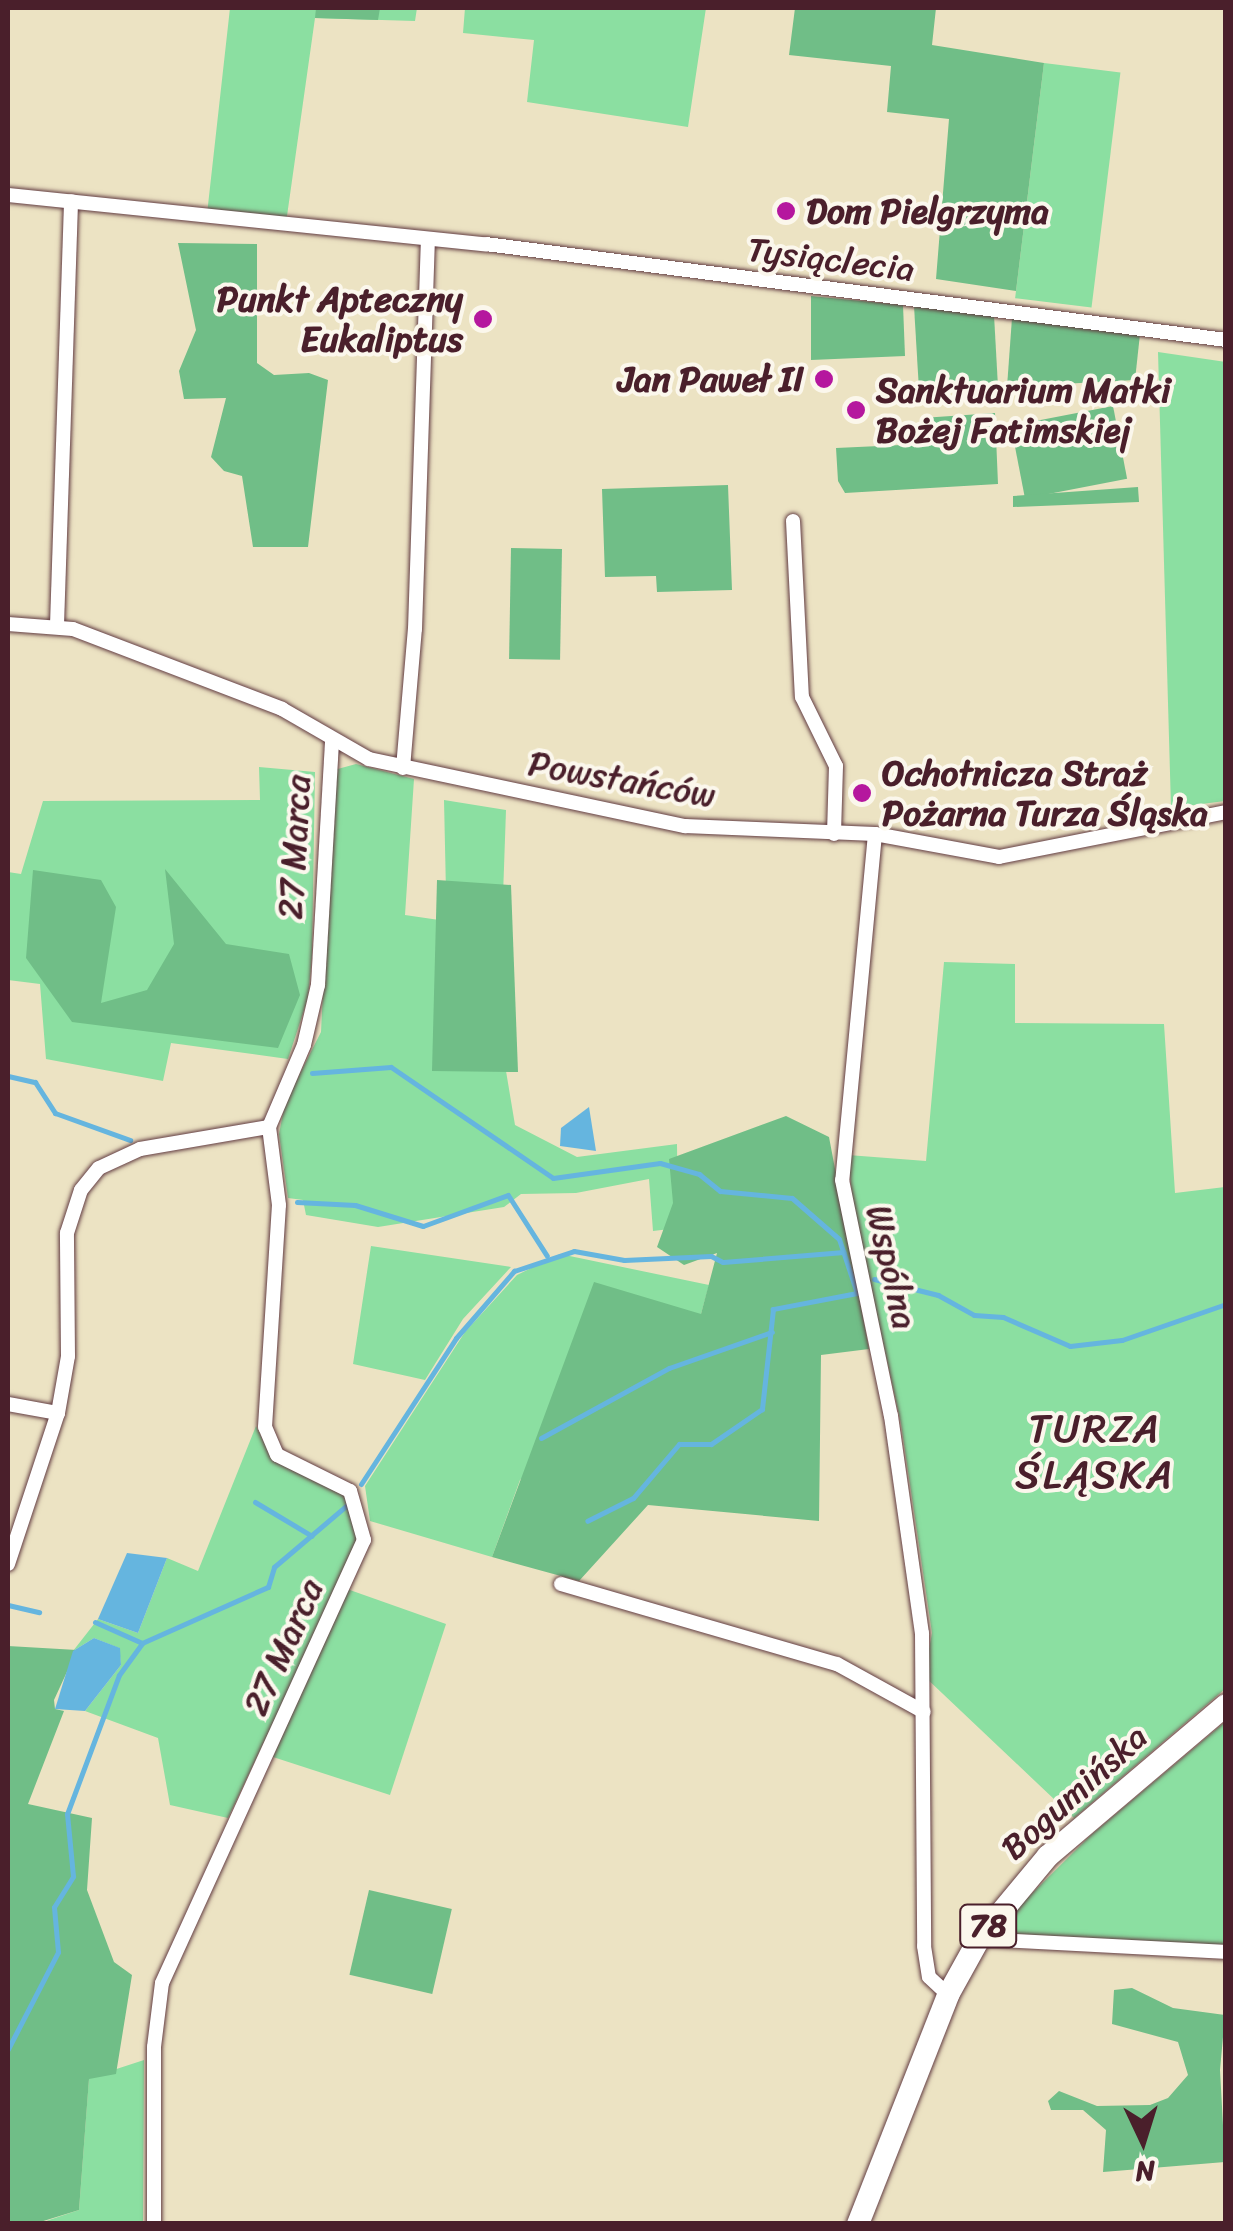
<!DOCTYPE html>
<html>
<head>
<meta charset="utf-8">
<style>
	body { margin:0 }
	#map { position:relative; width:1233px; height:2231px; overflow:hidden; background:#ece3c3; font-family:Sriracha,sans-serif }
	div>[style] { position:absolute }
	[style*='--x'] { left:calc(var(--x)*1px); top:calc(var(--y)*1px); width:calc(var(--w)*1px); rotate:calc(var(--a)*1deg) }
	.green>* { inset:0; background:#8bdfa1; transform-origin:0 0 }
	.forest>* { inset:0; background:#70be87; transform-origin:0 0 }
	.water>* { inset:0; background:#65b5df }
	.stream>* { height:5px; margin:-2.5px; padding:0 2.5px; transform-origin:2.5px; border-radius:2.5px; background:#65b5df }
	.roads { filter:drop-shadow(0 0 2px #623c42) drop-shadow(0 0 2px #623c42) }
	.street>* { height:14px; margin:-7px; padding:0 7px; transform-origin:7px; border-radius:7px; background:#fff }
	.primary>* { height:22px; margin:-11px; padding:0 11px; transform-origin:11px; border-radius:11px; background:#fff }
	.dots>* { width:28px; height:28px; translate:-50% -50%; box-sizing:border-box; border:5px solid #fbf7ec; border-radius:50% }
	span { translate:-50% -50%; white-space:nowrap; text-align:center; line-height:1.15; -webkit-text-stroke:8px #fbf7ec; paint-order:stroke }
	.shield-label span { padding:2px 8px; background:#fbf7ec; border:2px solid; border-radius:8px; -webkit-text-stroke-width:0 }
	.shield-label { font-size:32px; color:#4a1f2b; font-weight:700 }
	.poi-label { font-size:35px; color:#4a1f2b; font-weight:700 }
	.left { translate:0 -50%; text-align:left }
	.right { translate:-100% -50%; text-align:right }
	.street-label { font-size:35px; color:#4a1f2b }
	.quarter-label { font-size:40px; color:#4a1f2b; letter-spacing:2.5px }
	.frame { position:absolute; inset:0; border:10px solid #4a1f2b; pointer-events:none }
	.north { position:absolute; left:1093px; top:2091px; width:100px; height:100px; -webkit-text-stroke:8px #fbf7ec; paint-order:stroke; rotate:176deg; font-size:28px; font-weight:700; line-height:40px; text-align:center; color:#4a1f2b }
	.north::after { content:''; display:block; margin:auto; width:35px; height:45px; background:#4a1f2b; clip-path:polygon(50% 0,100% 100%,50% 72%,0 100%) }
</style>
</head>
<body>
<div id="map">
	<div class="green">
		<i style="clip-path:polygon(230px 8px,417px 8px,415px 21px,315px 18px,286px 223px,207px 214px)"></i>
		<i style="clip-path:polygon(465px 8px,706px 8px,688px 127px,527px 102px,534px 40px,463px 33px)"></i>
		<i style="left:1044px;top:63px;width:77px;height:237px;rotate:7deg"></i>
		<i style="clip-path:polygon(1158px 352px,1226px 362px,1225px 801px,1171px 808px)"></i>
		<i style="clip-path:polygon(356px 764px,414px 779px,405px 915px,446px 921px,505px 1065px,515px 1125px,577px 1157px,677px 1144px,678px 1228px,653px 1231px,649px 1179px,576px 1193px,521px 1194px,504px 1207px,378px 1227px,306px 1215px,303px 1200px,288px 1198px,279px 1134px,285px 1103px,321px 1032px,334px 770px)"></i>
		<i style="clip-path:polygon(259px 767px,315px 772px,312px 956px,308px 998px,288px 1059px,171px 1043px,163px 1081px,46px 1059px,40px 984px,8px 980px,8px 872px,21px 874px,43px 801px,260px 800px)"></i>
		<i style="clip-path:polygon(444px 800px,506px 810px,503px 896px,446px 892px)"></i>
		<i style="clip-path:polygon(944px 962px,1015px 964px,1015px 1023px,1164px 1024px,1175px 1193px,1225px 1187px,1225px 1689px,1074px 1818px,924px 1676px,932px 1633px,901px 1424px,853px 1206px,848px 1155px,926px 1161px)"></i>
		<i style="clip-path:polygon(371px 1246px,511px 1267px,463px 1319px,425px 1380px,353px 1364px)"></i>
		<i style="clip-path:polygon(560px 1254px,709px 1285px,701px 1314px,520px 1480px,492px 1557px,370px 1521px,365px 1486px,465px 1332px,517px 1275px)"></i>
		<i style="clip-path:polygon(256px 1426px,273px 1460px,343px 1493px,359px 1523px,357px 1545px,228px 1818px,170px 1805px,158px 1738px,85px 1711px,121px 1665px,119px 1648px,94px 1638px,73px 1651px,98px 1619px,138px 1633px,167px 1558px,198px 1571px)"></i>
		<i style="clip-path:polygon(347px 1589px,446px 1624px,390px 1795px,273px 1757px)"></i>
		<i style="clip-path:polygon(1225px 1722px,1225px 1946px,992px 1933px,1091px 1835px)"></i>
		<i style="clip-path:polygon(144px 2060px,143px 2223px,37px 2224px,79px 2210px,89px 2078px)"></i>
	</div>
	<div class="forest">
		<i style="clip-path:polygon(316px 8px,380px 8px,378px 20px,315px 18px)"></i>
		<i style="clip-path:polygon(795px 8px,936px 8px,932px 45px,1044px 63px,1016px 291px,936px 279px,949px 119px,887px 112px,891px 66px,789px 55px)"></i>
		<i style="clip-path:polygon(178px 243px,257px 244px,257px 363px,274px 375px,309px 373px,328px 380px,308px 547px,253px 547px,242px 476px,224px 471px,211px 457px,226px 398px,184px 399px,179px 371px,196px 330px)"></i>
		<i style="clip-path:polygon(811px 296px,903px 305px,905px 356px,811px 360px)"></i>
		<i style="clip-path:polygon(914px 306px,994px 315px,998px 387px,919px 390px)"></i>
		<i style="clip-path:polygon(1012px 318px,1140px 334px,1135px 380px,1007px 387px)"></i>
		<i style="left:1113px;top:406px;width:74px;height:104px;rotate:79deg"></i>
		<i style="clip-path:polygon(995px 413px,998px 484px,845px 493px,838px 481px,836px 448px,923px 444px,922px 418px)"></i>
		<i style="clip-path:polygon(728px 485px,732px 590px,657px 592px,656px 576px,605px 577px,602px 489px)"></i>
		<i style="clip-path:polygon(1138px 487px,1139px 502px,1013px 507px,1013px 496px)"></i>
		<i style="left:511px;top:548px;width:51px;height:111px;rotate:1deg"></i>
		<i style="clip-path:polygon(165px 869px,226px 944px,289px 954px,300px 995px,278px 1048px,72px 1022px,26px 958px,33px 870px,101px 880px,116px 907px,101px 1003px,147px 990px,174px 944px)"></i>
		<i style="clip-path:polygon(437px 880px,511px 885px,518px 1072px,432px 1071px)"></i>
		<i style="clip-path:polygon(786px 1116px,829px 1137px,869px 1349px,821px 1355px,819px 1521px,648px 1505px,579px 1581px,492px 1557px,594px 1282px,701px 1314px,717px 1253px,684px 1265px,657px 1247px,673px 1203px,669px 1159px)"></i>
		<i style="clip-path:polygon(8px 1646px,77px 1650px,54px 1700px,55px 1709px,64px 1711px,28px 1804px,92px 1818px,87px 1890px,114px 1962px,132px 1975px,116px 2074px,89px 2079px,79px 2210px,37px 2223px,8px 2224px)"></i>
		<i style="left:369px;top:1890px;width:85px;height:87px;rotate:13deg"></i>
		<i style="clip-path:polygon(1132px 1988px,1173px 2008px,1225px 2015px,1220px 2070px,1225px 2162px,1103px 2172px,1106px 2130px,1083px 2110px,1051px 2110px,1048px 2101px,1059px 2091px,1097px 2106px,1150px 2105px,1168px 2098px,1188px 2075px,1178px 2042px,1112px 2024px,1114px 1990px)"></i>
	</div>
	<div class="water">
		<i style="clip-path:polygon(589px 1107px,596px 1151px,560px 1146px,561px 1128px)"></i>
		<i style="clip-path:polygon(127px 1553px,167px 1558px,138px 1633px,98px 1619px)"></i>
		<i style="clip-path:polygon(94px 1638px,120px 1648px,121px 1665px,85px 1711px,55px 1709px,73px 1651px)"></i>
	</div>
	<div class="stream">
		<i style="--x:312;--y:1073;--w:79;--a:-4.3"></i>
		<i style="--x:391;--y:1067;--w:196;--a:34.4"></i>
		<i style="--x:553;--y:1178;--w:108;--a:-8"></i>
		<i style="--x:660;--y:1163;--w:41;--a:15.8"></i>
		<i style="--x:699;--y:1174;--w:27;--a:39"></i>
		<i style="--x:720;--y:1191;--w:72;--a:5.6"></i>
		<i style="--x:792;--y:1198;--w:62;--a:41.1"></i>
		<i style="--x:839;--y:1239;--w:57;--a:71.6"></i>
		<i style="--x:857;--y:1293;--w:86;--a:169.2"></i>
		<i style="--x:773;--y:1309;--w:101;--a:96.3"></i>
		<i style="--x:762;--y:1409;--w:62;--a:145.5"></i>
		<i style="--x:711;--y:1444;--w:32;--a:180"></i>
		<i style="--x:679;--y:1444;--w:71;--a:130.4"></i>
		<i style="--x:633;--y:1498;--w:51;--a:153.4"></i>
		<i style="--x:8;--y:1076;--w:28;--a:13"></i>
		<i style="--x:35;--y:1082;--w:37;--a:57"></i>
		<i style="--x:55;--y:1113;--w:80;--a:19.8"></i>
		<i style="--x:297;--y:1202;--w:58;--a:3"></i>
		<i style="--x:355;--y:1205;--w:71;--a:17.2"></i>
		<i style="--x:423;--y:1226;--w:90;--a:-20"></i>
		<i style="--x:508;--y:1195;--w:72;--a:57.4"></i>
		<i style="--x:874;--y:1279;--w:66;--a:14"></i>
		<i style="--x:938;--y:1295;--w:41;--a:29.1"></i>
		<i style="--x:974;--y:1315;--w:29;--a:4"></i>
		<i style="--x:1003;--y:1317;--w:73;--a:23.4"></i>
		<i style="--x:1070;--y:1346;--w:52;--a:-6.6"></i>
		<i style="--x:1122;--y:1340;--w:110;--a:-19.1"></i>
		<i style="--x:541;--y:1438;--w:146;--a:-28.7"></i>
		<i style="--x:669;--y:1368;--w:109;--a:-19.3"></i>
		<i style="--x:361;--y:1484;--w:174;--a:-56.9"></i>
		<i style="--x:456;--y:1338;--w:89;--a:-49.1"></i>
		<i style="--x:514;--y:1271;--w:63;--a:-18.4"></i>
		<i style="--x:574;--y:1251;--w:51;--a:10.2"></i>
		<i style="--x:624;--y:1260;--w:87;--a:-2.6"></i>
		<i style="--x:711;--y:1256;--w:13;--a:27"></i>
		<i style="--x:723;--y:1262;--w:121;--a:-4.7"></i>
		<i style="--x:255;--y:1502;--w:66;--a:30.8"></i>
		<i style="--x:8;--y:1605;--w:32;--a:13"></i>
		<i style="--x:95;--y:1622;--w:51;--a:24.1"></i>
		<i style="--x:8;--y:2049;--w:109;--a:-62.7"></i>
		<i style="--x:58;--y:1952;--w:45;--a:-95.1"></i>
		<i style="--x:54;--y:1907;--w:36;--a:-58"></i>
		<i style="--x:73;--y:1876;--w:62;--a:-95.5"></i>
		<i style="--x:67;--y:1814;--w:148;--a:-69.5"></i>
		<i style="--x:119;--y:1675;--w:39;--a:-54"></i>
		<i style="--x:142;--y:1643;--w:138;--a:-24"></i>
		<i style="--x:268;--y:1587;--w:21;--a:-73"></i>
		<i style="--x:274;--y:1567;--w:96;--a:-40.3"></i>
	</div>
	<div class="roads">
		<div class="street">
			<i style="--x:8;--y:195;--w:481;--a:5.9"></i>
			<i style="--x:486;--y:244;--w:746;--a:7.39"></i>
			<i style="--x:793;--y:521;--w:176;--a:87.1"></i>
			<i style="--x:802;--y:697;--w:77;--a:63.8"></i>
			<i style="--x:836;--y:766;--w:68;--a:91.7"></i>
			<i style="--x:8;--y:624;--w:65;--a:4.4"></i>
			<i style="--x:73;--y:629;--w:224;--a:20.9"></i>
			<i style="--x:282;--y:709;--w:100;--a:29.9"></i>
			<i style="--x:369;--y:759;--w:323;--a:12"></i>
			<i style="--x:685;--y:826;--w:190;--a:2.4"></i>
			<i style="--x:875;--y:834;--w:126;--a:10.5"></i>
			<i style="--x:999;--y:857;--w:231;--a:-11.2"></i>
			<i style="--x:57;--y:625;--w:424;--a:-88.1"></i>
			<i style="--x:403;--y:768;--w:140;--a:-85.1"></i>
			<i style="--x:415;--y:629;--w:389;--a:-88.1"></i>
			<i style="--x:875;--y:834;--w:348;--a:95.4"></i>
			<i style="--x:842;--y:1180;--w:241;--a:78.3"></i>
			<i style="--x:891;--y:1416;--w:219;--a:81.9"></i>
			<i style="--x:922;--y:1633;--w:313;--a:89.6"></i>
			<i style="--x:924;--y:1946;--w:31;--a:81"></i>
			<i style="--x:929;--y:1977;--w:26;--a:43"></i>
			<i style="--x:8;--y:1404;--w:51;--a:10.2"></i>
			<i style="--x:58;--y:1413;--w:58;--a:-80"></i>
			<i style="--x:68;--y:1356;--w:123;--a:-90.5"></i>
			<i style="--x:67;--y:1233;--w:45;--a:-72"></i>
			<i style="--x:81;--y:1190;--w:28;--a:-51"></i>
			<i style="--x:99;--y:1168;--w:45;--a:-24.9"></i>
			<i style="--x:140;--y:1149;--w:131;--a:-9.7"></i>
			<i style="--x:8;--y:1564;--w:159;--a:-71.7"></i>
			<i style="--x:561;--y:1584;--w:287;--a:16.2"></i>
			<i style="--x:837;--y:1664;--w:99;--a:28.9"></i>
			<i style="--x:979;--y:1939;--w:247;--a:3"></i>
			<i style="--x:154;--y:2224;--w:177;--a:-90"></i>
			<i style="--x:154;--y:2047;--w:64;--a:-82.9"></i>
			<i style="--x:162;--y:1983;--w:487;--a:-65.5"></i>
			<i style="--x:364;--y:1540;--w:51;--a:-105.9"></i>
			<i style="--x:350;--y:1491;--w:81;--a:-153.7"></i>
			<i style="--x:277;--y:1455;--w:30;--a:-113"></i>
			<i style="--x:265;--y:1427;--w:222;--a:-86.4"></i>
			<i style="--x:279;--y:1205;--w:79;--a:-97.3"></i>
			<i style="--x:269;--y:1127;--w:89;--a:-66.9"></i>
			<i style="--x:304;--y:1045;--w:62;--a:-76.9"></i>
			<i style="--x:318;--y:985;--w:244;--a:-86.7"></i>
		</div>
		<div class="primary">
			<i style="--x:858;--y:2224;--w:246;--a:-68.5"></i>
			<i style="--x:948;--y:1995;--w:64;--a:-61"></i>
			<i style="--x:979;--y:1939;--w:108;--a:-50.3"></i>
			<i style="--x:1048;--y:1856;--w:233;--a:-40.3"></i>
		</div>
	</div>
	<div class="dots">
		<i style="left:786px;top:211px;background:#b5179e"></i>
		<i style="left:483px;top:319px;background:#b5179e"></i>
		<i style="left:824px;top:379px;background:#b5179e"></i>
		<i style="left:856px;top:410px;background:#b5179e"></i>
		<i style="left:862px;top:793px;background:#b5179e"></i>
	</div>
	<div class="shield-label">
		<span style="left:988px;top:1926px">78</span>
	</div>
	<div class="poi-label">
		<span class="left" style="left:806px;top:211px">Dom Pielgrzyma</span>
		<span class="right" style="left:463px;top:319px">Punkt Apteczny<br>Eukaliptus</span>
		<span class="right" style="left:804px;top:379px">Jan Paweł II</span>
		<span class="left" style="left:876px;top:410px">Sanktuarium Matki<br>Bożej Fatimskiej</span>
		<span class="left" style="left:882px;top:793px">Ochotnicza Straż<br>Pożarna Turza Śląska</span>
	</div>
	<div class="street-label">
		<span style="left:831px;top:259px;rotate:7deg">Tysiąclecia</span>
		<span style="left:622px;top:779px;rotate:10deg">Powstańców</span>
		<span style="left:294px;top:847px;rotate:-87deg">27 Marca</span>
		<span style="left:892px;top:1267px;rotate:77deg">Wspólna</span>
		<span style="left:283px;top:1647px;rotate:-66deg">27 Marca</span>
		<span style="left:1074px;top:1792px;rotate:-42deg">Bogumińska</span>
	</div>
	<div class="quarter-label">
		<span style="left:1095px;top:1452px">TURZA<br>ŚLĄSKA</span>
	</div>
	<div class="frame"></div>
	<div class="north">N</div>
</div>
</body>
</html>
